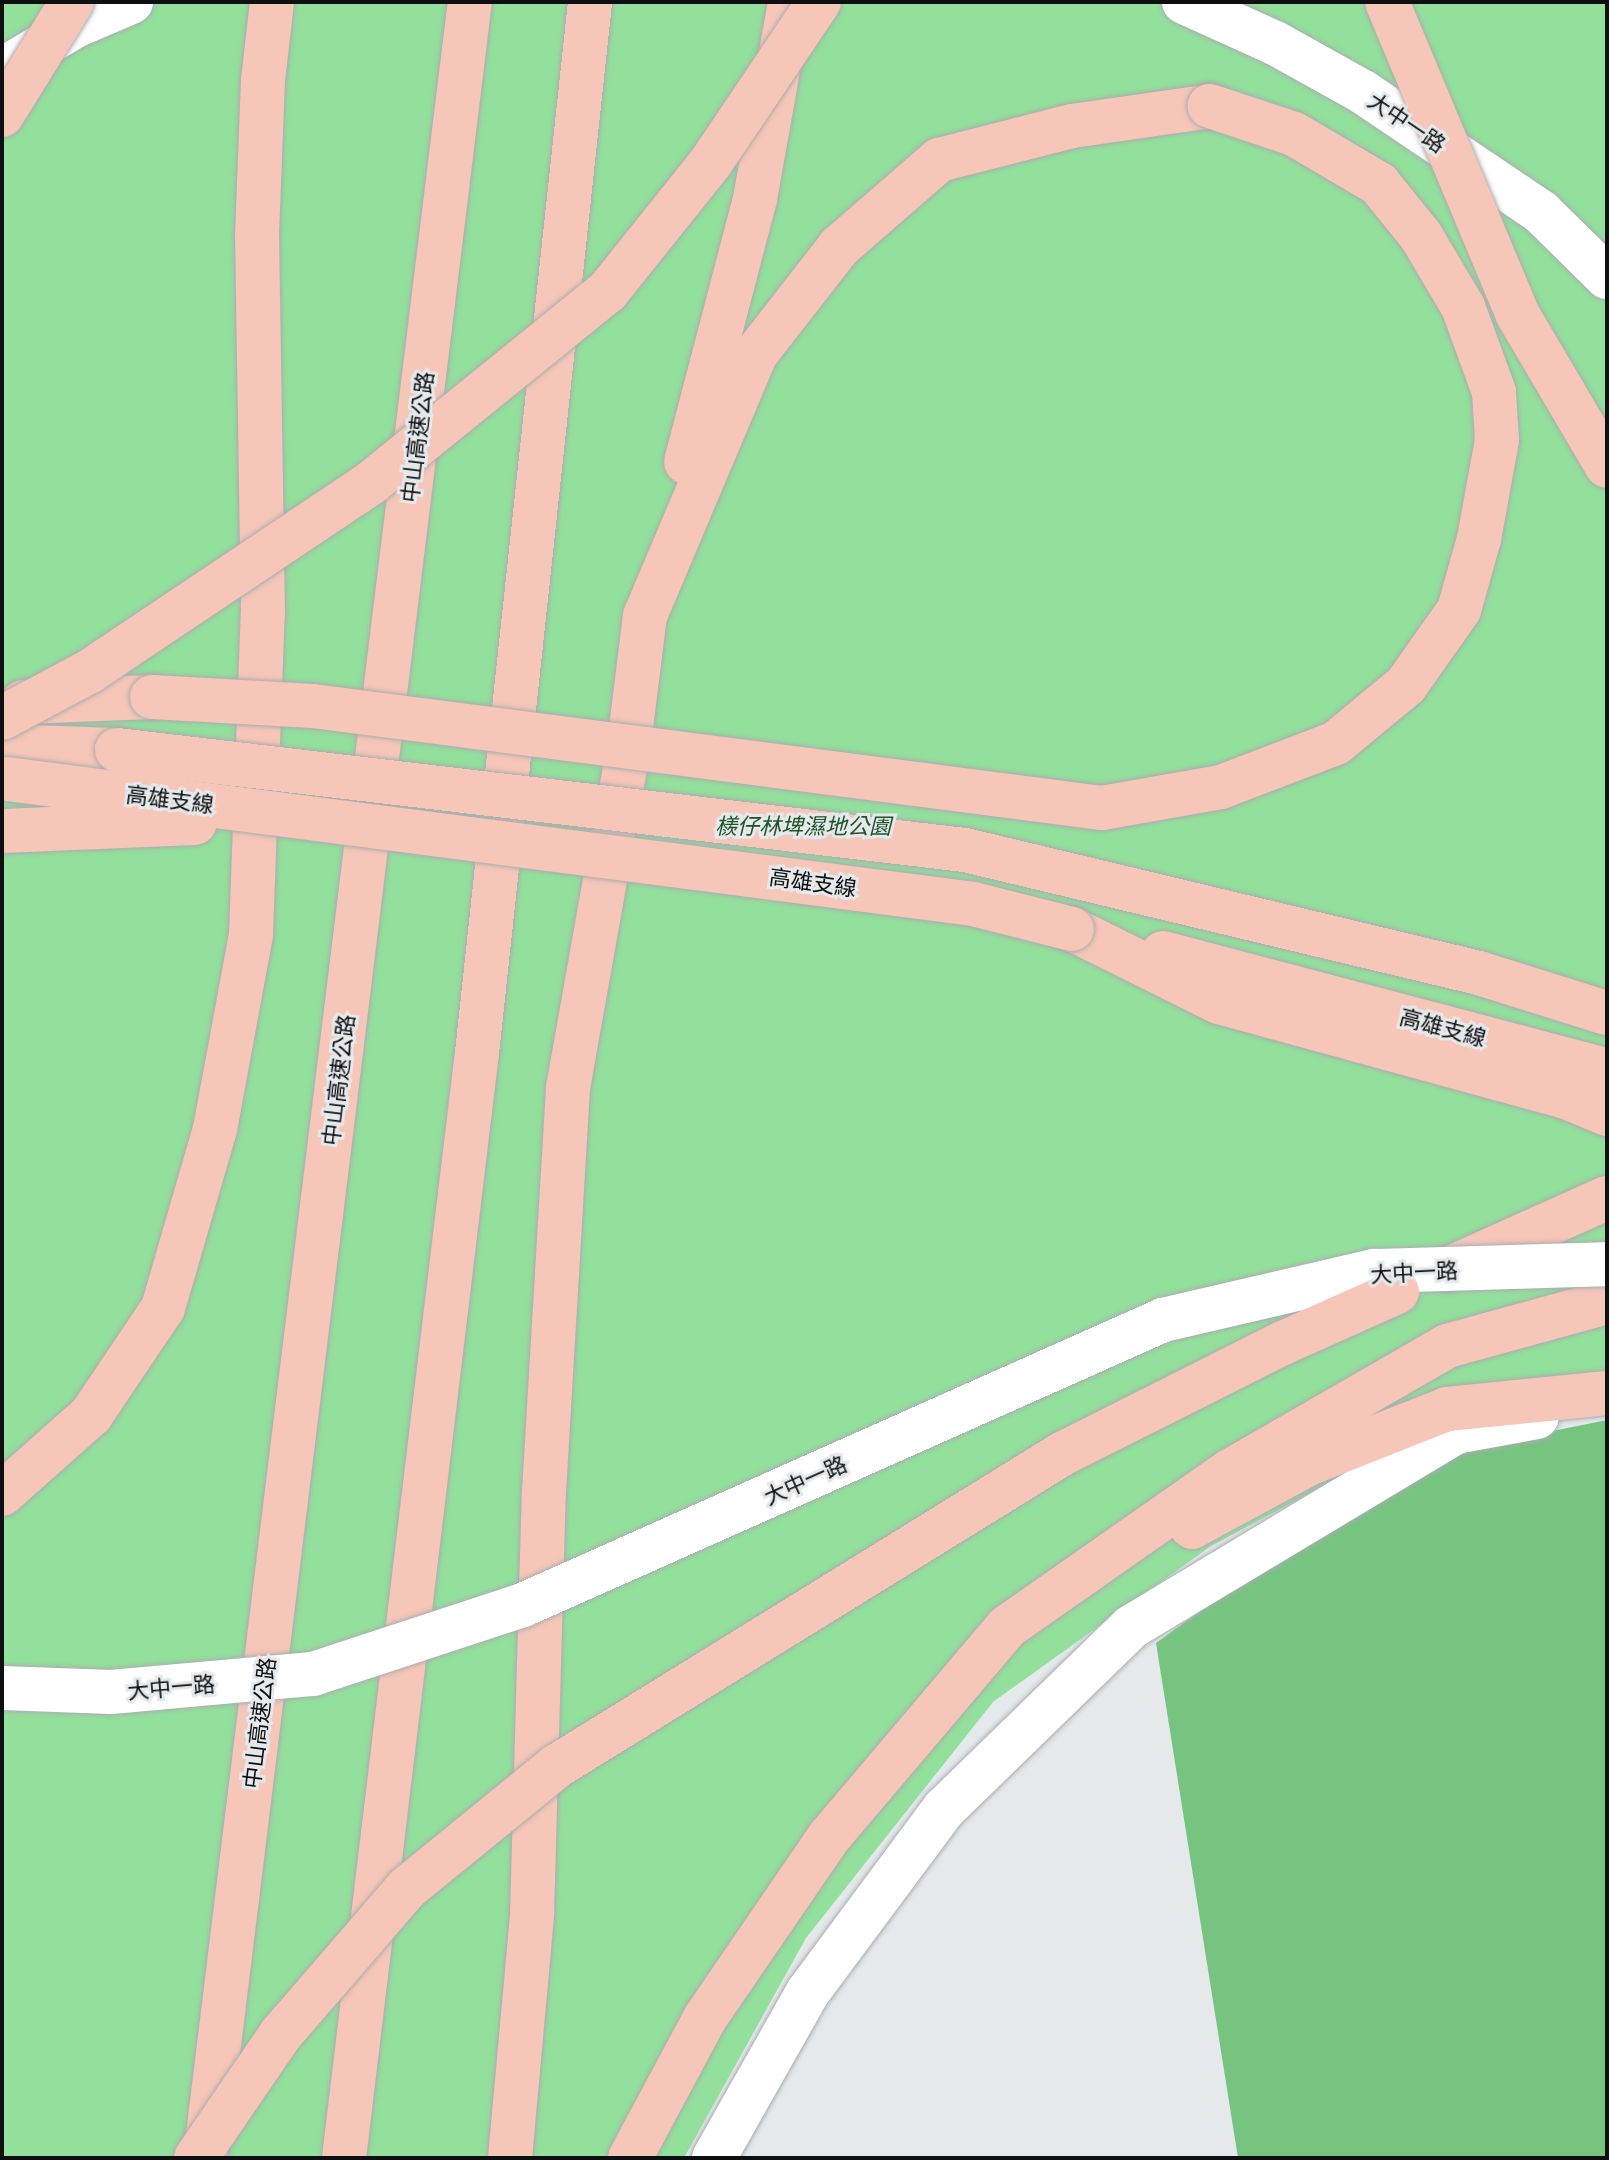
<!DOCTYPE html>
<html>
<head>
<meta charset="utf-8">
<style>
	body { margin:0 }
	#map { position:relative; width:1609px; height:2160px; overflow:hidden; background:#e5e9ec; font-family:"Noto Serif","Noto Sans TC",serif }
	div>[style] { position:absolute }
	[style*='--x'] { left:calc(var(--x)*1px); top:calc(var(--y)*1px); width:calc(var(--w)*1px); rotate:calc(var(--a)*1deg) }
	.green>* { inset:0; background:#93e09c }
	.forest>* { inset:0; background:#77c481 }
	.roads { filter:drop-shadow(0 0 2px #aaadb0) drop-shadow(0 0 2px #aaadb0) }
	.minor>* { height:44px; margin:-22px; padding:0 22px; transform-origin:22px; border-radius:22px; background:#fff }
	.highway>* { height:44px; margin:-22px; padding:0 22px; transform-origin:22px; border-radius:22px; background:#f6c6b8 }
	.bridges { filter:drop-shadow(0 0 2px #aaadb0) drop-shadow(0 0 2px #aaadb0) }
	.minor-bridge>* { height:44px; margin:-22px; padding:0 22px; transform-origin:22px; border-radius:22px; background:#fff }
	.highway-bridge>* { height:44px; margin:-22px; padding:0 22px; transform-origin:22px; border-radius:22px; background:#f6c6b8 }
	span { translate:-50% -50%; white-space:nowrap; text-align:center; line-height:1.15; -webkit-text-stroke:6px #e5e9ec; paint-order:stroke }
	.street-label { font-size:22px; color:#0e0f10 }
	.park-label { font-size:22px; color:#1e5327; font-style:italic }
	.frame { position:absolute; inset:0; border:4px solid #0e0f10; pointer-events:none }
</style>
</head>
<body>
<div id="map">
	<div class="green">
		<i style="clip-path:polygon(2px 2px,1607px 2px,1607px 1372px,1489px 1397px,1211px 1546px,993px 1702px,806px 1938px,684px 2158px,2px 2158px)"></i>
	</div>
	<div class="forest">
		<i style="clip-path:polygon(1607px 1420px,1607px 2158px,1238px 2158px,1156px 1643px,1326px 1520px,1458px 1450px)"></i>
	</div>
	<div class="roads">
		<div class="minor">
			<i style="--x:1184;--y:2;--w:100;--a:24.3"></i>
			<i style="--x:1275;--y:43;--w:101;--a:29.1"></i>
			<i style="--x:1363;--y:92;--w:215;--a:34"></i>
			<i style="--x:1541;--y:212;--w:93;--a:44.6"></i>
			<i style="--x:2;--y:70;--w:85;--a:-31.1"></i>
			<i style="--x:75;--y:26;--w:61;--a:-23.2"></i>
			<i style="--x:714;--y:2158;--w:191;--a:-60.5"></i>
			<i style="--x:808;--y:1992;--w:228;--a:-53.4"></i>
			<i style="--x:944;--y:1809;--w:261;--a:-44.2"></i>
			<i style="--x:1131;--y:1627;--w:378;--a:-31"></i>
			<i style="--x:1455;--y:1432;--w:83;--a:-10.4"></i>
		</div>
		<div class="highway">
			<i style="--x:686;--y:462;--w:272;--a:-75.3"></i>
			<i style="--x:755;--y:199;--w:200;--a:-79.9"></i>
			<i style="--x:23;--y:702;--w:129;--a:-2.2"></i>
			<i style="--x:2;--y:746;--w:115;--a:2"></i>
			<i style="--x:1072;--y:929;--w:164;--a:26.4"></i>
			<i style="--x:1219;--y:1002;--w:357;--a:15.3"></i>
			<i style="--x:1563;--y:1096;--w:48;--a:22.2"></i>
			<i style="--x:1163;--y:953;--w:459;--a:14.8"></i>
			<i style="--x:1448;--y:1269;--w:174;--a:-24.1"></i>
			<i style="--x:2;--y:1494;--w:119;--a:-41.6"></i>
			<i style="--x:91;--y:1415;--w:129;--a:-56.1"></i>
			<i style="--x:163;--y:1308;--w:186;--a:-73.8"></i>
			<i style="--x:215;--y:1129;--w:198;--a:-79.5"></i>
			<i style="--x:251;--y:934;--w:321;--a:-87.9"></i>
			<i style="--x:263;--y:613;--w:377;--a:-90.9"></i>
			<i style="--x:257;--y:236;--w:156;--a:-87.8"></i>
			<i style="--x:263;--y:80;--w:79;--a:-83.4"></i>
			<i style="--x:1192;--y:1527;--w:134;--a:-28.5"></i>
			<i style="--x:1310;--y:1463;--w:147;--a:-21.5"></i>
			<i style="--x:1447;--y:1409;--w:161;--a:-5.7"></i>
			<i style="--x:206;--y:2151;--w:2165;--a:-83"></i>
			<i style="--x:344;--y:2158;--w:1113;--a:-83.14"></i>
			<i style="--x:477;--y:1053;--w:1057;--a:-83.86"></i>
			<i style="--x:510;--y:2158;--w:244;--a:-84.8"></i>
			<i style="--x:532;--y:1915;--w:423;--a:-88.4"></i>
			<i style="--x:544;--y:1492;--w:405;--a:-86.6"></i>
			<i style="--x:568;--y:1088;--w:349;--a:-79.9"></i>
			<i style="--x:629;--y:744;--w:129;--a:-82.9"></i>
			<i style="--x:645;--y:616;--w:283;--a:-67.1"></i>
			<i style="--x:755;--y:355;--w:137;--a:-52.1"></i>
			<i style="--x:839;--y:247;--w:133;--a:-41"></i>
			<i style="--x:939;--y:160;--w:137;--a:-14.3"></i>
			<i style="--x:1072;--y:126;--w:139;--a:-8.2"></i>
			<i style="--x:630;--y:2158;--w:159;--a:-61.8"></i>
			<i style="--x:705;--y:2018;--w:219;--a:-55.6"></i>
			<i style="--x:829;--y:1837;--w:275;--a:-49.7"></i>
			<i style="--x:1007;--y:1627;--w:272;--a:-35"></i>
			<i style="--x:1230;--y:1471;--w:250;--a:-29.9"></i>
			<i style="--x:1447;--y:1346;--w:166;--a:-15.4"></i>
		</div>
	</div>
	<div class="bridges">
		<div class="minor-bridge">
			<i style="--x:2;--y:1688;--w:109;--a:2.1"></i>
			<i style="--x:111;--y:1692;--w:203;--a:-5.1"></i>
			<i style="--x:313;--y:1674;--w:221;--a:-18.2"></i>
			<i style="--x:523;--y:1605;--w:701;--a:-24"></i>
			<i style="--x:1163;--y:1320;--w:217;--a:-13.1"></i>
			<i style="--x:1374;--y:1271;--w:233;--a:-1.7"></i>
		</div>
		<div class="highway-bridge">
			<i style="--x:1387;--y:2;--w:339;--a:67.3"></i>
			<i style="--x:1518;--y:315;--w:175;--a:59.5"></i>
			<i style="--x:2;--y:115;--w:133;--a:-58.2"></i>
			<i style="--x:152;--y:697;--w:161;--a:3.2"></i>
			<i style="--x:313;--y:706;--w:796;--a:7.37"></i>
			<i style="--x:1102;--y:808;--w:121;--a:-10"></i>
			<i style="--x:1221;--y:787;--w:123;--a:-20.9"></i>
			<i style="--x:1336;--y:743;--w:91;--a:-39.6"></i>
			<i style="--x:1406;--y:685;--w:92;--a:-54.8"></i>
			<i style="--x:1459;--y:610;--w:74;--a:-74.3"></i>
			<i style="--x:1479;--y:539;--w:101;--a:-79.7"></i>
			<i style="--x:1497;--y:440;--w:48;--a:-93.6"></i>
			<i style="--x:1494;--y:392;--w:90;--a:-110"></i>
			<i style="--x:1463;--y:307;--w:82;--a:-120.6"></i>
			<i style="--x:1421;--y:236;--w:67;--a:-128.9"></i>
			<i style="--x:1379;--y:184;--w:99;--a:-149.5"></i>
			<i style="--x:1294;--y:134;--w:89;--a:-161.6"></i>
			<i style="--x:2;--y:718;--w:100;--a:-28.1"></i>
			<i style="--x:90;--y:671;--w:339;--a:-33.8"></i>
			<i style="--x:372;--y:482;--w:302;--a:-39"></i>
			<i style="--x:607;--y:292;--w:166;--a:-51.3"></i>
			<i style="--x:711;--y:162;--w:193;--a:-56"></i>
			<i style="--x:117;--y:750;--w:854;--a:6.73"></i>
			<i style="--x:965;--y:850;--w:529;--a:13.46"></i>
			<i style="--x:1479;--y:973;--w:134;--a:17.4"></i>
			<i style="--x:7;--y:779;--w:974;--a:7.37"></i>
			<i style="--x:973;--y:904;--w:102;--a:14.2"></i>
			<i style="--x:2;--y:831;--w:193;--a:-2.4"></i>
			<i style="--x:196;--y:2158;--w:150;--a:-55.6"></i>
			<i style="--x:281;--y:2034;--w:191;--a:-49.2"></i>
			<i style="--x:406;--y:1889;--w:195;--a:-39.2"></i>
			<i style="--x:557;--y:1766;--w:594;--a:-31.71"></i>
			<i style="--x:1062;--y:1454;--w:247;--a:-26.7"></i>
			<i style="--x:1283;--y:1343;--w:125;--a:-24.1"></i>
		</div>
	</div>
	<div class="street-label">
		<span style="left:1407px;top:122px;rotate:34deg">大中一路</span>
		<span style="left:417px;top:437px;rotate:-83deg">中山高速公路</span>
		<span style="left:170px;top:799px;rotate:7deg">高雄支線</span>
		<span style="left:813px;top:882px;rotate:8deg">高雄支線</span>
		<span style="left:1443px;top:1027px;rotate:15deg">高雄支線</span>
		<span style="left:338px;top:1080px;rotate:-83deg">中山高速公路</span>
		<span style="left:1414px;top:1272px;rotate:-3deg">大中一路</span>
		<span style="left:805px;top:1480px;rotate:-24deg">大中一路</span>
		<span style="left:171px;top:1687px;rotate:-5deg">大中一路</span>
		<span style="left:259px;top:1723px;rotate:-83deg">中山高速公路</span>
	</div>
	<div class="park-label">
		<span style="left:803px;top:826px">檨仔林埤濕地公園</span>
	</div>
	<div class="frame"></div>
</div>
</body>
</html>
